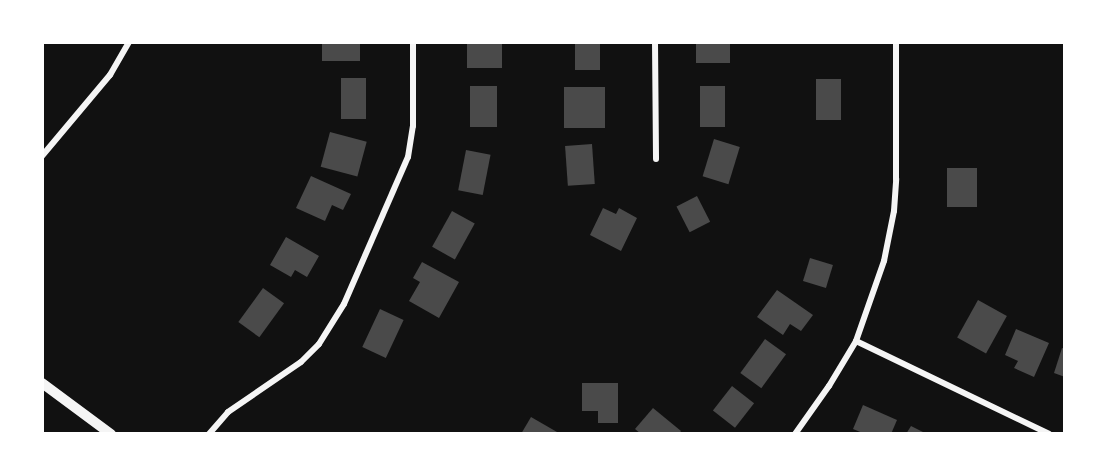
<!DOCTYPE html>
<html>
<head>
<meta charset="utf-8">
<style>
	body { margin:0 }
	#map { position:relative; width:1107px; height:476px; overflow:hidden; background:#111; font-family:"Titillium Web",sans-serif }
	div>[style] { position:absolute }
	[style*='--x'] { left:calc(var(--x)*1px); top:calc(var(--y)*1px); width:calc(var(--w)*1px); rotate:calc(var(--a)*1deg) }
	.building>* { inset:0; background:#4a4a4a; transform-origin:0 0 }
	.minor>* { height:6px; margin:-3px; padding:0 3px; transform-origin:3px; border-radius:3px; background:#f5f5f5 }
	.tertiary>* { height:10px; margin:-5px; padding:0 5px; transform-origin:5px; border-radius:5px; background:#f5f5f5 }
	span { translate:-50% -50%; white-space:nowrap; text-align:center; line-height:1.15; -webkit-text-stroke:6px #fff; paint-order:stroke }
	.frame { position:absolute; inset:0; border:44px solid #fff; pointer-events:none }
</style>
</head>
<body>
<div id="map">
	<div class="building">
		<i style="left:322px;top:42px;width:38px;height:19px"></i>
		<i style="left:467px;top:42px;width:35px;height:26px"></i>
		<i style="left:575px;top:42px;width:25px;height:28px"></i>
		<i style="clip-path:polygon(700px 42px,730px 42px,730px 63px,696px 63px,696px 43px)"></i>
		<i style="left:341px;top:78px;width:25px;height:41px"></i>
		<i style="left:816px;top:79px;width:25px;height:41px"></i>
		<i style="left:470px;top:86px;width:27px;height:41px"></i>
		<i style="left:700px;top:86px;width:25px;height:41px"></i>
		<i style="left:564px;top:87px;width:41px;height:41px"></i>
		<i style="left:330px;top:132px;width:38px;height:36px;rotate:15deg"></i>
		<i style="left:714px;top:139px;width:27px;height:39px;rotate:17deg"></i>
		<i style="left:592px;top:144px;width:40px;height:27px;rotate:86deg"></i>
		<i style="left:466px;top:150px;width:25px;height:41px;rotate:11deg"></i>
		<i style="left:947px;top:168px;width:30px;height:39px"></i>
		<i style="clip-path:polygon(311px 176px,351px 194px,343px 210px,332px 205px,325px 221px,296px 208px)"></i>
		<i style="left:697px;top:196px;width:29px;height:23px;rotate:63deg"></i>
		<i style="clip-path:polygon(603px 208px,616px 214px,619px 208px,637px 218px,621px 251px,590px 235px)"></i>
		<i style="left:452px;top:211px;width:26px;height:41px;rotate:29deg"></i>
		<i style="clip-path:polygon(286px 237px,319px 256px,307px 277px,295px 270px,291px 277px,270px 265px)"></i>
		<i style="left:810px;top:258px;width:24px;height:24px;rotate:17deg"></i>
		<i style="clip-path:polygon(422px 262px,459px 282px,439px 318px,409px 301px,420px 282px,413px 278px)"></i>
		<i style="left:263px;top:288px;width:26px;height:42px;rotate:36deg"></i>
		<i style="clip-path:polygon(777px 290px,813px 315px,801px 331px,790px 324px,783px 335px,757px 317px)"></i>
		<i style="left:978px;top:300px;width:33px;height:43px;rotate:29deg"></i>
		<i style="left:380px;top:309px;width:26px;height:42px;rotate:25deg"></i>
		<i style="clip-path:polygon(1016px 329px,1049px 343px,1034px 377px,1014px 368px,1018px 361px,1005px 355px)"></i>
		<i style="left:765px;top:339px;width:26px;height:42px;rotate:36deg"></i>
		<i style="clip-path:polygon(1062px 348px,1065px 349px,1065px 377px,1054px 373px)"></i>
		<i style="clip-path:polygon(582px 383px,618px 383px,618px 423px,598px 423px,598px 411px,582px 411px)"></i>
		<i style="left:732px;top:386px;width:28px;height:31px;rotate:38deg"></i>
		<i style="clip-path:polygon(863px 405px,897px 420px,891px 434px,865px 434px,853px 429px)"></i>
		<i style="clip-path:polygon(653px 408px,681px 431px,679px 434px,641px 434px,635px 429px)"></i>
		<i style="clip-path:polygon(531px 417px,557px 432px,555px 434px,521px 434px)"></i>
		<i style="clip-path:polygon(911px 426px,927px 434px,906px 434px)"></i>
	</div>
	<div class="minor">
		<i style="--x:655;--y:42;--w:117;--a:89.5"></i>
		<i style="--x:42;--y:156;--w:106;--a:-50"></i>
		<i style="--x:110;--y:75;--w:38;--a:-60"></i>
		<i style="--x:856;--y:341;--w:214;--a:25.7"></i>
		<i style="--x:209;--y:434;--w:29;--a:-49"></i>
		<i style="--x:228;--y:412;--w:88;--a:-34.4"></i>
		<i style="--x:301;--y:362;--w:25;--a:-45"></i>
		<i style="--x:319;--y:344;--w:47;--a:-58"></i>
		<i style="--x:344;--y:304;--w:160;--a:-66.5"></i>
		<i style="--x:408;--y:157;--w:31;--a:-81"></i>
		<i style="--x:413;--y:126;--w:84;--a:-90"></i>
		<i style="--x:795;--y:434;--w:59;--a:-54.7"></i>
		<i style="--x:829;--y:386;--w:52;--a:-59"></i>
		<i style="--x:856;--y:341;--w:85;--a:-70.7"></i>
		<i style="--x:884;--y:261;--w:51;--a:-78.7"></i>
		<i style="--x:894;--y:211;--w:32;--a:-86"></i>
		<i style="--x:896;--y:179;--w:137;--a:-90"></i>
	</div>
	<div class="tertiary">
		<i style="--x:42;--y:383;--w:86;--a:36.5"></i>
	</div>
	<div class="frame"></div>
</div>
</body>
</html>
